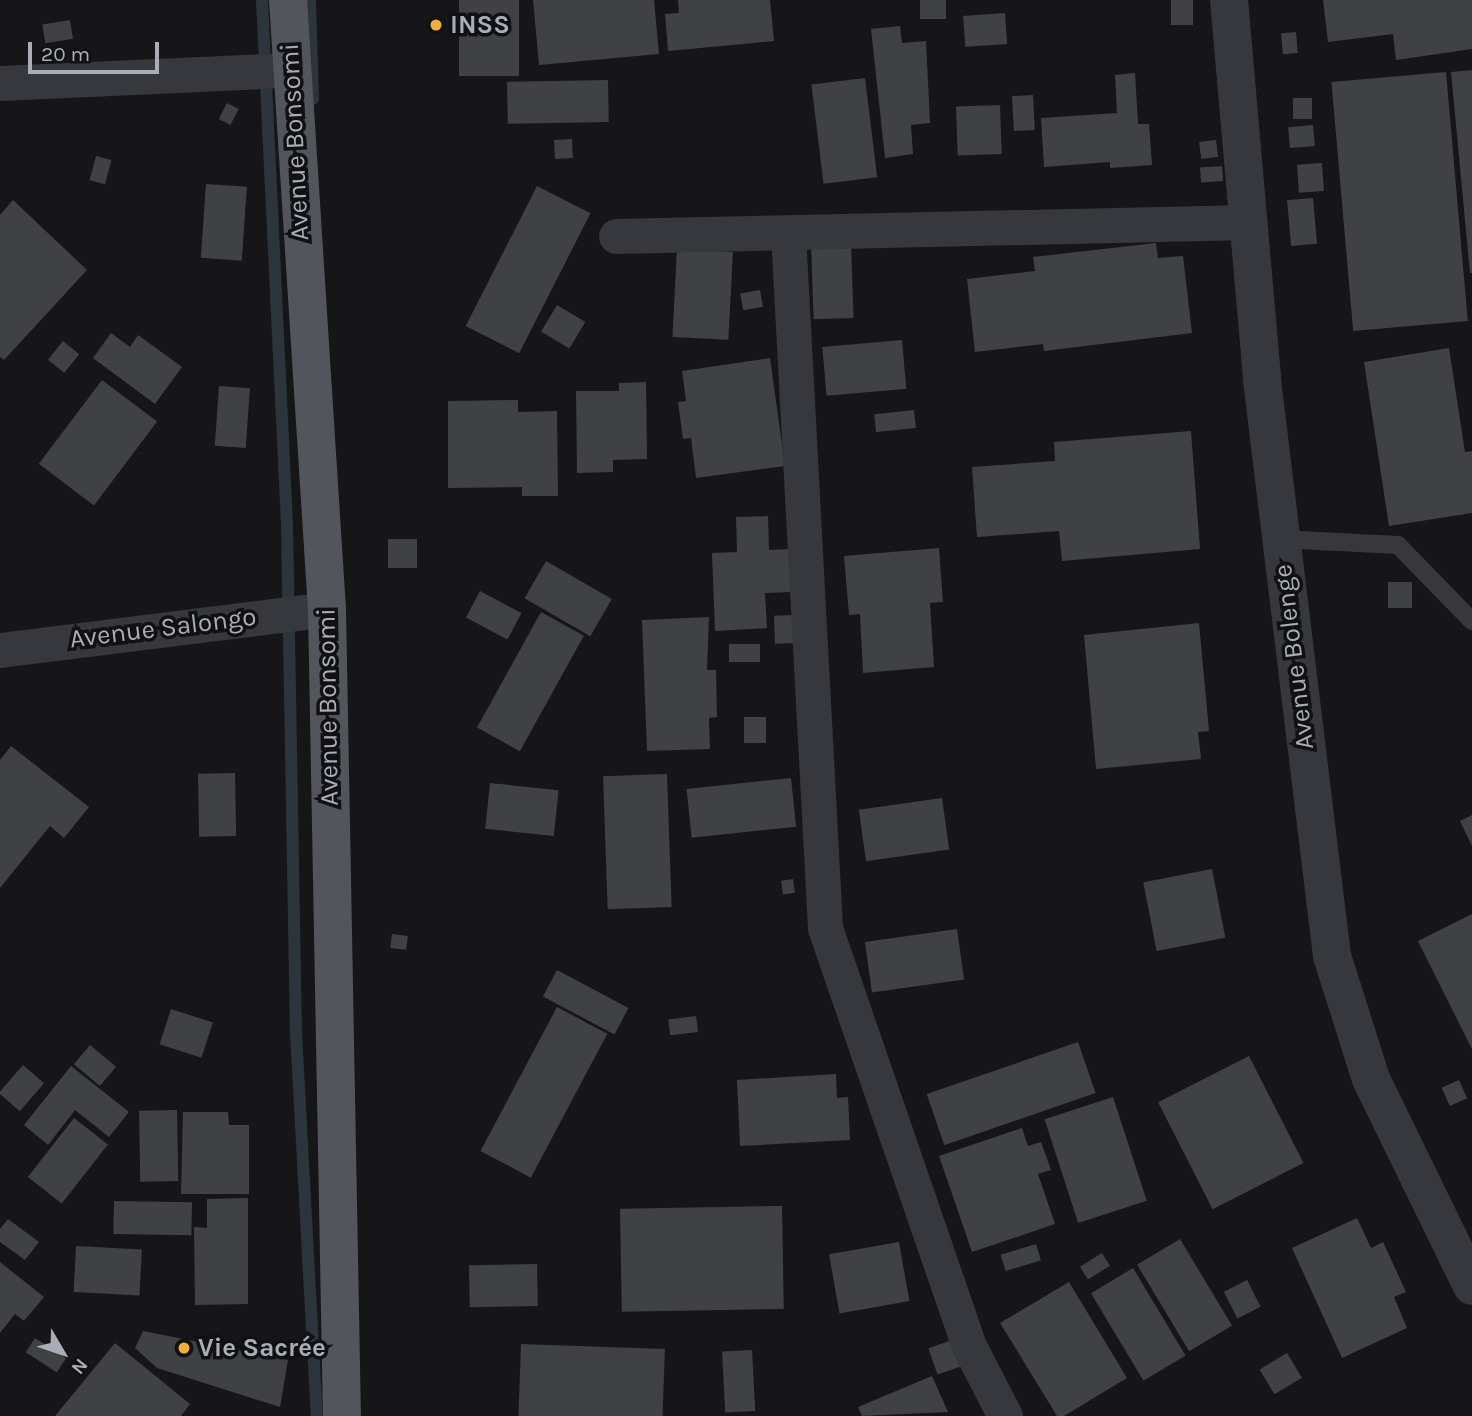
<!DOCTYPE html>
<html>
<head>
<meta charset="utf-8">
<style>
	body { margin:0 }
	#map { position:relative; width:1472px; height:1416px; overflow:hidden; background:#161618; font-family:Karla,sans-serif }
	div>[style] { position:absolute }
	[style*='--x'] { left:calc(var(--x)*1px); top:calc(var(--y)*1px); width:calc(var(--w)*1px); rotate:calc(var(--a)*1deg) }
	.stream>* { height:12px; margin:-6px; padding:0 6px; transform-origin:6px; border-radius:6px; background:#2c353c }
	.building>* { inset:0; background:#404145; transform-origin:0 0 }
	.service>* { height:18px; margin:-9px; padding:0 9px; transform-origin:9px; border-radius:9px; background:#37383d }
	.minor>* { height:35px; margin:-17.5px; padding:0 17.5px; transform-origin:17.5px; border-radius:17.5px; background:#37383d }
	.tertiary>* { height:38px; margin:-19px; padding:0 19px; transform-origin:19px; border-radius:19px; background:#37383d }
	.primary>* { height:38px; margin:-19px; padding:0 19px; transform-origin:19px; border-radius:19px; background:#53555c }
	.dots>* { width:19px; height:19px; translate:-50% -50%; box-sizing:border-box; border:4px solid #111113; border-radius:50% }
	span { translate:-50% -50%; white-space:nowrap; text-align:center; line-height:1.15; -webkit-text-stroke:7px #111113; paint-order:stroke }
	.poi-label { font-size:26px; color:#a8adb8; font-weight:700 }
	.left { translate:0 -50%; text-align:left }
	.street-label { font-size:26px; color:#a8adb8 }
	.north { position:absolute; left:28px; top:1318px; width:70px; height:70px; -webkit-text-stroke:5px #111113; paint-order:stroke; rotate:129deg; font-size:19px; font-weight:700; line-height:28px; text-align:center; color:#a8adb8 }
	.north::after { content:''; display:block; margin:auto; width:24px; height:32px; background:#a8adb8; clip-path:polygon(50% 0,100% 100%,50% 72%,0 100%) }
	.scale { position:absolute; left:28px; top:42px; width:131px; height:32px; box-sizing:border-box; border:4px solid #a8adb8; border-top:0; padding-left:9px; font-size:21px; line-height:24px; white-space:nowrap; color:#a8adb8; -webkit-text-stroke:5px #111113; paint-order:stroke }
</style>
</head>
<body>
<div id="map">
	<div class="stream">
		<i style="--x:262;--y:0;--w:525;--a:87.27"></i>
		<i style="--x:287;--y:524;--w:509;--a:88.99"></i>
		<i style="--x:296;--y:1033;--w:384;--a:86.9"></i>
		<i style="--x:310;--y:0;--w:99;--a:88.3"></i>
	</div>
	<div class="building">
		<i style="left:459px;top:0;width:60px;height:76px"></i>
		<i style="clip-path:polygon(533px 0,654px 0,659px 54px,539px 65px)"></i>
		<i style="clip-path:polygon(678px 0,770px 0,774px 41px,668px 51px,665px 14px,679px 13px)"></i>
		<i style="left:920px;top:0;width:26px;height:19px"></i>
		<i style="left:1171px;top:0;width:22px;height:25px"></i>
		<i style="clip-path:polygon(1323px 0,1472px 0,1472px 49px,1396px 60px,1393px 34px,1328px 42px)"></i>
		<i style="left:1005px;top:13px;width:31px;height:42px;rotate:86deg"></i>
		<i style="left:70px;top:20px;width:19px;height:28px;rotate:81deg"></i>
		<i style="clip-path:polygon(900px 26px,902px 43px,926px 41px,930px 123px,911px 125px,913px 154px,885px 158px,871px 29px)"></i>
		<i style="left:1296px;top:32px;width:21px;height:15px;rotate:85deg"></i>
		<i style="clip-path:polygon(1472px 70px,1472px 273px,1470px 273px,1451px 72px)"></i>
		<i style="left:1446px;top:72px;width:250px;height:115px;rotate:85deg"></i>
		<i style="clip-path:polygon(1135px 73px,1138px 124px,1149px 124px,1152px 165px,1110px 168px,1110px 162px,1044px 167px,1041px 118px,1117px 113px,1115px 75px)"></i>
		<i style="left:865px;top:78px;width:100px;height:54px;rotate:83deg"></i>
		<i style="left:608px;top:80px;width:42px;height:101px;rotate:89deg"></i>
		<i style="left:1033px;top:95px;width:35px;height:21px;rotate:87deg"></i>
		<i style="left:1293px;top:98px;width:19px;height:21px"></i>
		<i style="left:227px;top:103px;width:13px;height:18px;rotate:27deg"></i>
		<i style="left:1000px;top:105px;width:49px;height:44px;rotate:88deg"></i>
		<i style="left:1313px;top:125px;width:21px;height:25px;rotate:85deg"></i>
		<i style="left:572px;top:139px;width:19px;height:18px;rotate:87deg"></i>
		<i style="left:1216px;top:140px;width:17px;height:17px;rotate:83deg"></i>
		<i style="left:96px;top:156px;width:16px;height:25px;rotate:15deg"></i>
		<i style="left:1322px;top:163px;width:28px;height:25px;rotate:86deg"></i>
		<i style="left:1222px;top:166px;width:15px;height:22px;rotate:86deg"></i>
		<i style="left:206px;top:184px;width:41px;height:74px;rotate:4deg"></i>
		<i style="left:537px;top:186px;width:60px;height:157px;rotate:27deg"></i>
		<i style="left:1313px;top:198px;width:46px;height:26px;rotate:85deg"></i>
		<i style="clip-path:polygon(13px 200px,87px 270px,4px 360px,0 357px,0 215px)"></i>
		<i style="clip-path:polygon(1156px 243px,1158px 258px,1183px 256px,1192px 333px,1044px 351px,1043px 344px,975px 352px,967px 279px,1035px 271px,1033px 257px)"></i>
		<i style="left:851px;top:244px;width:74px;height:40px;rotate:88deg"></i>
		<i style="left:677px;top:249px;width:56px;height:88px;rotate:3deg"></i>
		<i style="left:760px;top:290px;width:17px;height:20px;rotate:80deg"></i>
		<i style="left:557px;top:305px;width:33px;height:31px;rotate:31deg"></i>
		<i style="clip-path:polygon(111px 333px,130px 347px,138px 335px,182px 367px,155px 404px,93px 358px)"></i>
		<i style="left:902px;top:340px;width:49px;height:80px;rotate:85deg"></i>
		<i style="left:63px;top:341px;width:21px;height:24px;rotate:39deg"></i>
		<i style="clip-path:polygon(1449px 348px,1465px 452px,1472px 451px,1472px 513px,1389px 526px,1364px 362px)"></i>
		<i style="clip-path:polygon(770px 358px,785px 466px,696px 478px,691px 438px,683px 439px,678px 402px,686px 401px,682px 371px)"></i>
		<i style="left:102px;top:380px;width:69px;height:105px;rotate:37deg"></i>
		<i style="clip-path:polygon(646px 382px,647px 459px,613px 460px,613px 472px,577px 473px,576px 391px,619px 391px,619px 383px)"></i>
		<i style="left:219px;top:386px;width:31px;height:60px;rotate:4deg"></i>
		<i style="clip-path:polygon(518px 400px,518px 412px,557px 411px,558px 496px,522px 496px,522px 487px,448px 488px,448px 401px)"></i>
		<i style="left:914px;top:410px;width:18px;height:40px;rotate:84deg"></i>
		<i style="clip-path:polygon(1191px 431px,1200px 549px,1062px 561px,1059px 531px,977px 537px,972px 467px,1055px 461px,1054px 442px)"></i>
		<i style="clip-path:polygon(768px 516px,769px 550px,790px 549px,792px 592px,765px 593px,767px 628px,715px 631px,712px 553px,737px 552px,736px 517px)"></i>
		<i style="left:417px;top:539px;width:29px;height:29px;rotate:90deg"></i>
		<i style="clip-path:polygon(939px 548px,943px 602px,930px 603px,934px 667px,863px 673px,860px 614px,849px 615px,844px 556px)"></i>
		<i style="left:546px;top:561px;width:76px;height:43px;rotate:30deg"></i>
		<i style="left:1412px;top:582px;width:26px;height:24px;rotate:90deg"></i>
		<i style="left:480px;top:591px;width:47px;height:30px;rotate:28deg"></i>
		<i style="left:541px;top:612px;width:49px;height:132px;rotate:29deg"></i>
		<i style="left:797px;top:615px;width:28px;height:23px;rotate:88deg"></i>
		<i style="clip-path:polygon(709px 617px,707px 670px,716px 670px,717px 717px,709px 718px,710px 749px,647px 751px,642px 620px)"></i>
		<i style="clip-path:polygon(1199px 623px,1209px 731px,1198px 732px,1201px 759px,1096px 769px,1084px 635px)"></i>
		<i style="left:760px;top:644px;width:18px;height:31px;rotate:90deg"></i>
		<i style="left:744px;top:717px;width:22px;height:26px"></i>
		<i style="clip-path:polygon(11px 746px,89px 807px,64px 838px,50px 826px,0 888px,0 760px)"></i>
		<i style="left:235px;top:773px;width:63px;height:37px;rotate:89deg"></i>
		<i style="left:667px;top:774px;width:133px;height:64px;rotate:88deg"></i>
		<i style="left:791px;top:778px;width:49px;height:105px;rotate:84deg"></i>
		<i style="left:490px;top:783px;width:69px;height:46px;rotate:6deg"></i>
		<i style="left:942px;top:798px;width:52px;height:84px;rotate:82deg"></i>
		<i style="clip-path:polygon(1472px 815px,1472px 846px,1460px 821px)"></i>
		<i style="left:1212px;top:869px;width:70px;height:70px;rotate:79deg"></i>
		<i style="left:793px;top:879px;width:14px;height:12px;rotate:82deg"></i>
		<i style="clip-path:polygon(1472px 914px,1472px 1049px,1418px 941px)"></i>
		<i style="left:957px;top:929px;width:51px;height:93px;rotate:82deg"></i>
		<i style="left:392px;top:934px;width:16px;height:14px;rotate:7deg"></i>
		<i style="left:557px;top:970px;width:81px;height:30px;rotate:28deg"></i>
		<i style="left:557px;top:1007px;width:57px;height:163px;rotate:28deg"></i>
		<i style="left:171px;top:1009px;width:44px;height:37px;rotate:18deg"></i>
		<i style="left:696px;top:1016px;width:16px;height:28px;rotate:83deg"></i>
		<i style="left:1078px;top:1042px;width:54px;height:160px;rotate:71deg"></i>
		<i style="left:90px;top:1045px;width:34px;height:25px;rotate:40deg"></i>
		<i style="left:1249px;top:1056px;width:120px;height:102px;rotate:63deg"></i>
		<i style="left:23px;top:1065px;width:28px;height:37px;rotate:41deg"></i>
		<i style="clip-path:polygon(71px 1066px,129px 1112px,109px 1137px,75px 1110px,48px 1145px,24px 1125px)"></i>
		<i style="clip-path:polygon(836px 1074px,837px 1098px,848px 1097px,850px 1140px,740px 1146px,737px 1080px)"></i>
		<i style="left:1459px;top:1080px;width:20px;height:19px;rotate:66deg"></i>
		<i style="left:1113px;top:1097px;width:109px;height:72px;rotate:72deg"></i>
		<i style="left:177px;top:1110px;width:71px;height:38px;rotate:89deg"></i>
		<i style="clip-path:polygon(183px 1112px,228px 1112px,229px 1125px,249px 1125px,249px 1194px,181px 1194px)"></i>
		<i style="left:74px;top:1118px;width:43px;height:75px;rotate:38deg"></i>
		<i style="clip-path:polygon(1022px 1128px,1028px 1146px,1041px 1142px,1051px 1170px,1038px 1174px,1055px 1224px,972px 1252px,939px 1156px)"></i>
		<i style="clip-path:polygon(248px 1198px,248px 1304px,195px 1305px,194px 1227px,207px 1228px,207px 1199px)"></i>
		<i style="left:114px;top:1201px;width:78px;height:33px;rotate:1deg"></i>
		<i style="left:782px;top:1206px;width:103px;height:162px;rotate:89deg"></i>
		<i style="clip-path:polygon(1357px 1218px,1371px 1248px,1383px 1242px,1406px 1292px,1394px 1297px,1407px 1328px,1342px 1358px,1292px 1248px)"></i>
		<i style="clip-path:polygon(8px 1219px,39px 1242px,25px 1260px,0 1242px,0 1229px)"></i>
		<i style="left:1180px;top:1239px;width:101px;height:50px;rotate:59deg"></i>
		<i style="left:899px;top:1242px;width:60px;height:71px;rotate:80deg"></i>
		<i style="left:1036px;top:1244px;width:17px;height:37px;rotate:73deg"></i>
		<i style="left:76px;top:1246px;width:66px;height:46px;rotate:3deg"></i>
		<i style="left:1102px;top:1253px;width:15px;height:26px;rotate:58deg"></i>
		<i style="clip-path:polygon(0 1262px,44px 1297px,24px 1321px,15px 1314px,0 1333px)"></i>
		<i style="left:537px;top:1264px;width:42px;height:68px;rotate:89deg"></i>
		<i style="left:1133px;top:1268px;width:102px;height:49px;rotate:59deg"></i>
		<i style="left:1247px;top:1280px;width:30px;height:26px;rotate:63deg"></i>
		<i style="clip-path:polygon(1069px 1282px,1127px 1378px,1064px 1416px,1057px 1416px,1000px 1323px)"></i>
		<i style="clip-path:polygon(143px 1331px,288px 1360px,280px 1407px,157px 1368px,135px 1348px)"></i>
		<i style="left:35px;top:1338px;width:37px;height:17px;rotate:33deg"></i>
		<i style="left:952px;top:1340px;width:28px;height:25px;rotate:71deg"></i>
		<i style="clip-path:polygon(115px 1343px,190px 1404px,181px 1416px,55px 1416px)"></i>
		<i style="left:521px;top:1344px;width:144px;height:72px;rotate:2deg"></i>
		<i style="left:752px;top:1350px;width:61px;height:30px;rotate:87deg"></i>
		<i style="left:1287px;top:1353px;width:29px;height:32px;rotate:59deg"></i>
		<i style="clip-path:polygon(932px 1376px,948px 1412px,862px 1416px,858px 1407px)"></i>
	</div>
	<div class="service">
		<i style="--x:1280;--y:539;--w:118;--a:2.9"></i>
		<i style="--x:1398;--y:545;--w:106;--a:45.8"></i>
	</div>
	<div class="minor">
		<i style="--x:0;--y:83;--w:289;--a:-2.6"></i>
		<i style="--x:788;--y:233;--w:696;--a:86.95"></i>
		<i style="--x:825;--y:928;--w:442;--a:71"></i>
		<i style="--x:969;--y:1346;--w:79;--a:62.8"></i>
		<i style="--x:616;--y:236;--w:633;--a:-1.27"></i>
		<i style="--x:0;--y:650;--w:330;--a:-7.1"></i>
	</div>
	<div class="tertiary">
		<i style="--x:1229;--y:0;--w:381;--a:85"></i>
		<i style="--x:1262;--y:380;--w:580;--a:83.07"></i>
		<i style="--x:1332;--y:956;--w:129;--a:72.4"></i>
		<i style="--x:1371;--y:1079;--w:230;--a:64"></i>
	</div>
	<div class="primary">
		<i style="--x:288;--y:0;--w:610;--a:86.34"></i>
		<i style="--x:327;--y:609;--w:807;--a:88.94"></i>
	</div>
	<div class="dots">
		<i style="left:436px;top:25px;background:#f2b134"></i>
		<i style="left:184px;top:1348px;background:#f2b134"></i>
	</div>
	<div class="poi-label">
		<span class="left" style="left:450px;top:25px">INSS</span>
		<span class="left" style="left:198px;top:1348px">Vie Sacrée</span>
	</div>
	<div class="street-label">
		<span style="left:295px;top:142px;rotate:-93deg">Avenue Bonsomi</span>
		<span style="left:163px;top:628px;rotate:-7deg">Avenue Salongo</span>
		<span style="left:1294px;top:657px;rotate:-97deg">Avenue Bolenge</span>
		<span style="left:328px;top:707px;rotate:-91deg">Avenue Bonsomi</span>
	</div>
	<div class="north">N</div>
	<div class="scale">20 m</div>
</div>
</body>
</html>
